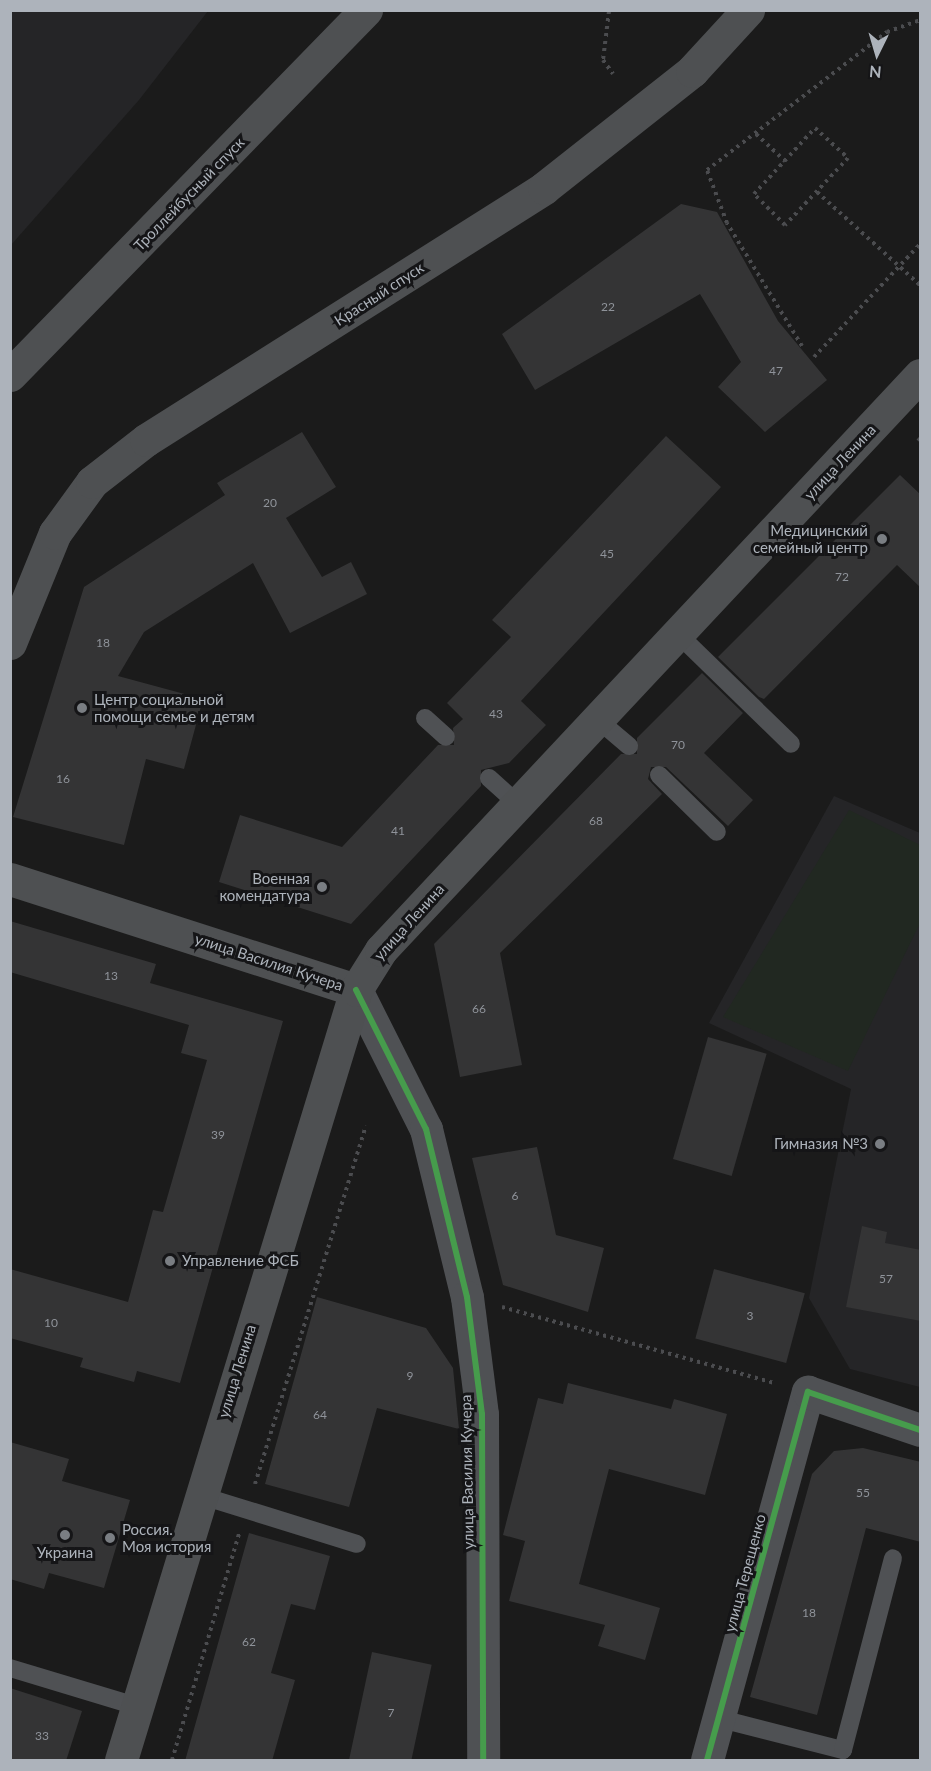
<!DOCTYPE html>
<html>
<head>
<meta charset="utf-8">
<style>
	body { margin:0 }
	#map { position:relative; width:931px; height:1771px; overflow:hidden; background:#1b1b1b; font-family:Lato,sans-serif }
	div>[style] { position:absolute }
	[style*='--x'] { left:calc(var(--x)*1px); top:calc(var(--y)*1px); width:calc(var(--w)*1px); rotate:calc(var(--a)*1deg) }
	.built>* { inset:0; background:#252527 }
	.green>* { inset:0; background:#212821 }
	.building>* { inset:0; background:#343435; transform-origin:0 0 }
	.path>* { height:4px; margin-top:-2px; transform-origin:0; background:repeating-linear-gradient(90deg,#4b4c4f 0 3px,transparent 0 7.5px) }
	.lane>* { height:18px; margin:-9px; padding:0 9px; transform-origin:9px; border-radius:9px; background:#4f5154 }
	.street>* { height:33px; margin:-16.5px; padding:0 16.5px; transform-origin:16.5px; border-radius:16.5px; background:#4f5154 }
	.secondary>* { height:33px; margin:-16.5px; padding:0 16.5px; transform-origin:16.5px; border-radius:16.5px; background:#4e5052 }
	.cycleway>* { height:6px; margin:-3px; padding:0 3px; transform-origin:3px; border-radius:3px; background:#469c4c }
	.dots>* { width:16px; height:16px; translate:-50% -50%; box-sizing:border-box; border:3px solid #151517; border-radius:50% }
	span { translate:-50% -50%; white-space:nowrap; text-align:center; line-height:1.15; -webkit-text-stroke:6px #151517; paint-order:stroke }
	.number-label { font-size:12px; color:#8f939a }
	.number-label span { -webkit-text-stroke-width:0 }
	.street-label { font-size:15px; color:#adb3bb }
	.poi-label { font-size:15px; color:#adb3bb }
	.right { translate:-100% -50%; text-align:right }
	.left { translate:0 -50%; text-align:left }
	.frame { position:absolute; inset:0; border:12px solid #adb3bb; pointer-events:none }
	.north { position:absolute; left:847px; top:24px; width:60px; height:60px; -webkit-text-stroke:4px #151517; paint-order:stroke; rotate:185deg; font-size:16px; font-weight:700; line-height:24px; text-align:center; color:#adb3bb }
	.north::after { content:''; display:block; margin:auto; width:21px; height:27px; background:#adb3bb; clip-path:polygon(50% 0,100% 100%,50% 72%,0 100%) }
</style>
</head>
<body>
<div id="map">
	<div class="built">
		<i style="clip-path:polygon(11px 10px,208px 11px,139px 100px,11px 245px)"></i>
		<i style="clip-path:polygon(834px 796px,920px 833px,920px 1387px,850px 1369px,809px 1298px,851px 1089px,709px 1023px)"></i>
	</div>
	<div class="green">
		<i style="clip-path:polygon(849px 810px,920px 845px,920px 923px,848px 1071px,723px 1017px)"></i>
	</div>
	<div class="building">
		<i style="clip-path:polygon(681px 204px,717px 212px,778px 321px,827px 380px,765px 432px,718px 387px,741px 362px,700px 294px,535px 390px,502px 334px)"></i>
		<i style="clip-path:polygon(302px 432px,336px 487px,286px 518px,322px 577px,351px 562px,367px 594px,290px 633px,253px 563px,144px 632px,118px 676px,203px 699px,184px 769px,146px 759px,124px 845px,13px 817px,84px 587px,225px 495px,217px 483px)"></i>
		<i style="clip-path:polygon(666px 436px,721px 487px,521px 701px,546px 725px,509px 763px,481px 770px,481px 786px,351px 924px,219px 882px,240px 815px,342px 847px,438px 745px,454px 745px,453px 728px,463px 719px,447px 703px,511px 637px,492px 620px)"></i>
		<i style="clip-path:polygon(900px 475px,921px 495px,921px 588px,897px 565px,764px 699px,759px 697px,718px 657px)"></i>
		<i style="clip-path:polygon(702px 673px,743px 713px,704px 753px,753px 800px,728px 826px,666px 767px,651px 767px,648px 779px,662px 794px,500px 953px,522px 1065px,460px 1077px,434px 944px,621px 754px,637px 754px,637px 738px)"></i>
		<i style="clip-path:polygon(10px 921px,156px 964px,150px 983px,283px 1021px,180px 1383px,137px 1371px,134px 1382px,80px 1367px,83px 1358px,10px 1338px,10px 1269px,128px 1302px,153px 1210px,163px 1212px,207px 1060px,181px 1053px,189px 1025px,10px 972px)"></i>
		<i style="left:708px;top:1037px;width:61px;height:127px;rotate:16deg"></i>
		<i style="clip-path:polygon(537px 1147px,556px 1235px,604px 1248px,588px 1312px,503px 1285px,472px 1158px)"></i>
		<i style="clip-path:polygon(862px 1226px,887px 1232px,885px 1243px,921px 1250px,921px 1321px,846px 1307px)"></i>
		<i style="left:714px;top:1269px;width:94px;height:72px;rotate:15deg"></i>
		<i style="clip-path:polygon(317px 1297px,426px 1328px,453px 1368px,459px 1429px,377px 1408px,349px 1507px,265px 1484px)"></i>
		<i style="clip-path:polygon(568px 1383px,671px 1409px,674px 1399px,727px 1414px,705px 1495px,609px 1469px,579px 1584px,660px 1608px,645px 1660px,598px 1646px,605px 1625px,509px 1601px,525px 1541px,503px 1535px,538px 1398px,563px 1404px)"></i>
		<i style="clip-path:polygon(10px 1442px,69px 1459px,62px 1481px,130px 1500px,104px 1588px,49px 1573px,44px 1589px,10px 1579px)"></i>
		<i style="clip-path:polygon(863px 1448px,921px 1462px,921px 1542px,866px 1528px,817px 1715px,750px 1697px,812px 1474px,834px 1451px)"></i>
		<i style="clip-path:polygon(249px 1533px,330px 1556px,315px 1610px,291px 1604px,271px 1673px,295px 1680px,272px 1761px,185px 1761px)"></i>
		<i style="left:372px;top:1652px;width:61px;height:111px;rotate:12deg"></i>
		<i style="clip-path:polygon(10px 1688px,82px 1711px,66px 1761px,10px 1761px)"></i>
	</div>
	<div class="path">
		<i style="--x:609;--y:11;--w:49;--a:97"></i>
		<i style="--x:603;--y:60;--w:17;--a:54"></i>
		<i style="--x:815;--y:128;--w:45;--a:42.3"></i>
		<i style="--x:848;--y:158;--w:92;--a:133.2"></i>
		<i style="--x:785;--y:225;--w:44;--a:-135"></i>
		<i style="--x:754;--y:194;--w:90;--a:-47.3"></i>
		<i style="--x:756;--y:134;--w:40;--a:43"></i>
		<i style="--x:817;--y:192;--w:139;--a:42.1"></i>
		<i style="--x:802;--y:346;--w:144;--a:-121.4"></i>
		<i style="--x:727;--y:223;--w:57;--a:-110.7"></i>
		<i style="--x:707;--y:170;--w:227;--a:-37.5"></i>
		<i style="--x:887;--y:32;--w:35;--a:-20"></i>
		<i style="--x:814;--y:357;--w:155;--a:-46.8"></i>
		<i style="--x:918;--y:438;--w:3;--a:45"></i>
		<i style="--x:502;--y:1307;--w:283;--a:15.6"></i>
		<i style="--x:255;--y:1484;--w:375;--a:-72.8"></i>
		<i style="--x:172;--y:1760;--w:236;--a:-73.5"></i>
	</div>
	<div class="lane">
		<i style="--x:679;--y:635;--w:156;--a:44.2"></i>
		<i style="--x:425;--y:718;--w:28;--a:42"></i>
		<i style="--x:597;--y:719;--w:42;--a:40.2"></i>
		<i style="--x:659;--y:775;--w:81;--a:44.5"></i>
		<i style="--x:489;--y:778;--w:39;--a:42"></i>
		<i style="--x:199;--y:1495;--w:165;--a:17.2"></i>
		<i style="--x:10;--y:1668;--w:132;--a:16.8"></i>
		<i style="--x:717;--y:1718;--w:130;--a:14.3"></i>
		<i style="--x:843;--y:1750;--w:198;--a:-75.4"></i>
	</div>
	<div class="street">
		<i style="--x:356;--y:990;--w:156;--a:63.3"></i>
		<i style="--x:426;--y:1129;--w:173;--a:76.3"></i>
		<i style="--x:467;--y:1297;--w:118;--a:82.7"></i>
		<i style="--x:482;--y:1414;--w:346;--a:89.8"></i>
		<i style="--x:707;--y:1760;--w:382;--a:-74.7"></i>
		<i style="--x:808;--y:1392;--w:118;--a:18.7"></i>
	</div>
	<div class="secondary">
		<i style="--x:10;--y:375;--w:510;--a:-45.72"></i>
		<i style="--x:10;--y:643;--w:119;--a:-67.8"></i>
		<i style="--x:55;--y:533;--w:63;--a:-54"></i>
		<i style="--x:92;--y:482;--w:68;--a:-37.9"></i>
		<i style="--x:146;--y:440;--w:471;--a:-32.3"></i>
		<i style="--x:544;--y:188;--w:189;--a:-38.3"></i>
		<i style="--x:692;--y:71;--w:83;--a:-47.4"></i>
		<i style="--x:10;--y:879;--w:363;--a:17.8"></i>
		<i style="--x:121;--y:1760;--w:805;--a:-73.03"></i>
		<i style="--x:356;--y:990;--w:47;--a:-58"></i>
		<i style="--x:381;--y:950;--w:788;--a:-46.85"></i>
	</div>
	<div class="cycleway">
		<i style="--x:356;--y:990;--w:156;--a:63.3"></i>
		<i style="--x:426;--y:1129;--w:173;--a:76.3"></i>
		<i style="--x:467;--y:1297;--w:118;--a:82.7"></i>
		<i style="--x:482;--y:1414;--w:346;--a:89.8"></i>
		<i style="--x:707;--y:1760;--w:382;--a:-74.7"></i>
		<i style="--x:808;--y:1392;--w:118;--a:18.7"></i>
	</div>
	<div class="dots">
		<i style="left:882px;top:539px;background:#7a7e83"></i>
		<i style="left:82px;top:708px;background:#7a7e83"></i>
		<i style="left:322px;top:887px;background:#7a7e83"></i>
		<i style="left:880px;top:1144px;background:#7a7e83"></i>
		<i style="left:170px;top:1261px;background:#7a7e83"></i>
		<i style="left:65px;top:1535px;background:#7a7e83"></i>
		<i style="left:110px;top:1538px;background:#7a7e83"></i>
	</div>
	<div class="number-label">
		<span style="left:608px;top:307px">22</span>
		<span style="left:776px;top:371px">47</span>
		<span style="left:270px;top:503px">20</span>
		<span style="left:607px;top:554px">45</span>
		<span style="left:842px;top:577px">72</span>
		<span style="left:103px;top:643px">18</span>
		<span style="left:496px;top:714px">43</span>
		<span style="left:678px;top:745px">70</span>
		<span style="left:63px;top:779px">16</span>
		<span style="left:596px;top:821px">68</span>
		<span style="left:398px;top:831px">41</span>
		<span style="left:111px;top:976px">13</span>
		<span style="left:479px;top:1009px">66</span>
		<span style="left:218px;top:1135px">39</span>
		<span style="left:515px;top:1196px">6</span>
		<span style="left:886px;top:1279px">57</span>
		<span style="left:750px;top:1316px">3</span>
		<span style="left:51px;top:1323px">10</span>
		<span style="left:410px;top:1376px">9</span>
		<span style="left:320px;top:1415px">64</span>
		<span style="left:863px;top:1493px">55</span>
		<span style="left:809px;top:1613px">18</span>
		<span style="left:249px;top:1642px">62</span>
		<span style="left:391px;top:1713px">7</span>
		<span style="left:42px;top:1736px">33</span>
	</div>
	<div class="street-label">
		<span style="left:189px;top:194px;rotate:-46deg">Троллейбусный спуск</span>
		<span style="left:379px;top:294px;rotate:-33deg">Красный спуск</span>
		<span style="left:840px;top:462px;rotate:-47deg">улица Ленина</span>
		<span style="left:409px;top:922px;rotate:-48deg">улица Ленина</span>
		<span style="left:269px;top:962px;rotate:18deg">улица Василия Кучера</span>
		<span style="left:237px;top:1371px;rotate:-73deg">улица Ленина</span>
		<span style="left:467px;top:1472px;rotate:-91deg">улица Василия Кучера</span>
		<span style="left:745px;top:1573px;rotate:-75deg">улица Терещенко</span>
	</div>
	<div class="poi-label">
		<span class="right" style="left:868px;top:539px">Медицинский<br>семейный центр</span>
		<span class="left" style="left:94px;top:708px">Центр социальной<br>помощи семье и детям</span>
		<span class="right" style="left:310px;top:887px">Военная<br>комендатура</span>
		<span class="right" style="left:868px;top:1144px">Гимназия №3</span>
		<span class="left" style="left:182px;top:1261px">Управление ФСБ</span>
		<span class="left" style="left:122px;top:1538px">Россия.<br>Моя история</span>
		<span style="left:65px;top:1553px">Украина</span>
	</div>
	<div class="frame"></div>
	<div class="north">N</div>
</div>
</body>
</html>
